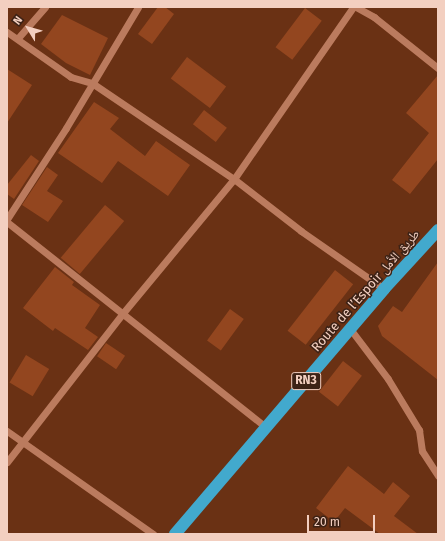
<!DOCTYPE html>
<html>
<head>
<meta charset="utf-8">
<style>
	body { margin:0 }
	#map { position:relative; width:445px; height:541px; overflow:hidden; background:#6a3114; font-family:"Fira Sans","Noto Naskh Arabic",sans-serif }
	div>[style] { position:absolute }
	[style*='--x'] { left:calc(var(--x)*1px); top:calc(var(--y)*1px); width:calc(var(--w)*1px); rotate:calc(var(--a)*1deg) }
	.building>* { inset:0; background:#93461f; transform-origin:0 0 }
	.minor>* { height:7px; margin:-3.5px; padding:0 3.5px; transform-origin:3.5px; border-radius:3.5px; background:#bb7b5e }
	.highway>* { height:12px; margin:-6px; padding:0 6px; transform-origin:6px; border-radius:6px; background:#42a9cd }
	span { translate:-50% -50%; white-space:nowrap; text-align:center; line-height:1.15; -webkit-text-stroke:3px #3c2216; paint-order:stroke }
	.shield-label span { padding:1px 3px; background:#3c2216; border:1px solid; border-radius:3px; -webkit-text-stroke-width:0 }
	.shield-label { font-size:12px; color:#f3cfc0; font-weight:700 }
	.street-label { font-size:13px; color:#f3cfc0 }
	.frame { position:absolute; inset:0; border:8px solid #f3cfc0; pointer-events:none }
	.north { position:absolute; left:8px; top:8px; width:40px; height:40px; -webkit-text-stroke:3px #3c2216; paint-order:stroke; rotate:307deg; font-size:11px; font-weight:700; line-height:16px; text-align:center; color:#f3cfc0 }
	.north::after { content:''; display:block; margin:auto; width:14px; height:18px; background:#f3cfc0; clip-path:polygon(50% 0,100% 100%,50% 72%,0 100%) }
	.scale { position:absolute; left:307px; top:515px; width:68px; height:18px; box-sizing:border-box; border:2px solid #f3cfc0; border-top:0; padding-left:5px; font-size:12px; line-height:14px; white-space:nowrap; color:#f3cfc0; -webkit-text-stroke:3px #3c2216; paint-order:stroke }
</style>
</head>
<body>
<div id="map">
	<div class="building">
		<i style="clip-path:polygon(158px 7px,165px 7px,174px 14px,152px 44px,138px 34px)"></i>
		<i style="left:305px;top:8px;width:21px;height:49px;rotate:37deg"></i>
		<i style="clip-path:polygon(62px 15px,108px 38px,90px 75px,66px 63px,41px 44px)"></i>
		<i style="left:187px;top:57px;width:49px;height:27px;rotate:37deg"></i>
		<i style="clip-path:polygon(7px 69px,32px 85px,7px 123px)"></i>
		<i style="clip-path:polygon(438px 75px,438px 159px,410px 194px,392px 180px,429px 133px,406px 113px)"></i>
		<i style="clip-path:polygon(94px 102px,119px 118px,110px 129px,145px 156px,156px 141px,190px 165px,168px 196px,118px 161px,102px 183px,58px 153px)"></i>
		<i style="left:204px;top:110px;width:29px;height:18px;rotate:38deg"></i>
		<i style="clip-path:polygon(31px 155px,39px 161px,14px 199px,7px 194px,7px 185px)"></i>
		<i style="clip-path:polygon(47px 167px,58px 175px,47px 191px,63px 201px,48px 222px,22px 205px)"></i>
		<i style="left:105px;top:205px;width:25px;height:69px;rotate:40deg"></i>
		<i style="clip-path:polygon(438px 262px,438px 380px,382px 336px,378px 326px,393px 306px,402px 312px)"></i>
		<i style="clip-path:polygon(55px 267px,74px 282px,72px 285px,100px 305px,85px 328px,98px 337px,88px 350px,55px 328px,53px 331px,23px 308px)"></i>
		<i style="left:335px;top:270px;width:23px;height:77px;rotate:38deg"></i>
		<i style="left:230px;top:309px;width:17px;height:39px;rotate:36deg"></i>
		<i style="left:106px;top:343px;width:23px;height:16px;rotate:34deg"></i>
		<i style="left:26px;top:355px;width:27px;height:32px;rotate:31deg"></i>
		<i style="left:343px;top:361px;width:24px;height:39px;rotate:38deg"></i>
		<i style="clip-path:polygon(348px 466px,384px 494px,393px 482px,410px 496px,394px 516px,418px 534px,380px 534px,345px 508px,334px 522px,316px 508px)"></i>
	</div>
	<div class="minor">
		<i style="--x:356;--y:7;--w:21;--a:29"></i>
		<i style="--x:374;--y:17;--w:82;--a:38.6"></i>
		<i style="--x:7;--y:32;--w:78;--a:35.1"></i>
		<i style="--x:71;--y:77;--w:22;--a:16"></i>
		<i style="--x:92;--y:83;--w:171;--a:34.1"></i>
		<i style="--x:234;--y:179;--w:85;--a:37.8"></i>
		<i style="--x:301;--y:231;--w:101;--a:34.9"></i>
		<i style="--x:18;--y:38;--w:41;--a:-48.9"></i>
		<i style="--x:7;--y:219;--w:108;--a:-57"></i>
		<i style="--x:66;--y:128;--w:141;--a:-59.2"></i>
		<i style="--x:7;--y:222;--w:330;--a:38.4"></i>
		<i style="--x:351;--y:330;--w:61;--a:52.9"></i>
		<i style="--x:388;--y:379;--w:60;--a:58.7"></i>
		<i style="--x:419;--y:430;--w:21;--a:82"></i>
		<i style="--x:422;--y:451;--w:30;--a:57"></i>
		<i style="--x:7;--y:431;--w:179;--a:35.2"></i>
		<i style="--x:7;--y:462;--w:189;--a:-52.1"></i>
		<i style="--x:123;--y:313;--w:174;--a:-50.4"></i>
		<i style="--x:234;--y:179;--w:209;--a:-55.3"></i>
	</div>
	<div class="highway">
		<i style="--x:175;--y:534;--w:322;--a:-49.5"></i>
		<i style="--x:384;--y:289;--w:80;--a:-47.5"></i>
	</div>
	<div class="shield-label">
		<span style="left:306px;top:381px">RN3</span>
	</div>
	<div class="street-label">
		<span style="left:366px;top:291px;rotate:-49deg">Route de l’Espoir طريق الأمل</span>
	</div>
	<div class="frame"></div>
	<div class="north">N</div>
	<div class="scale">20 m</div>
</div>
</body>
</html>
